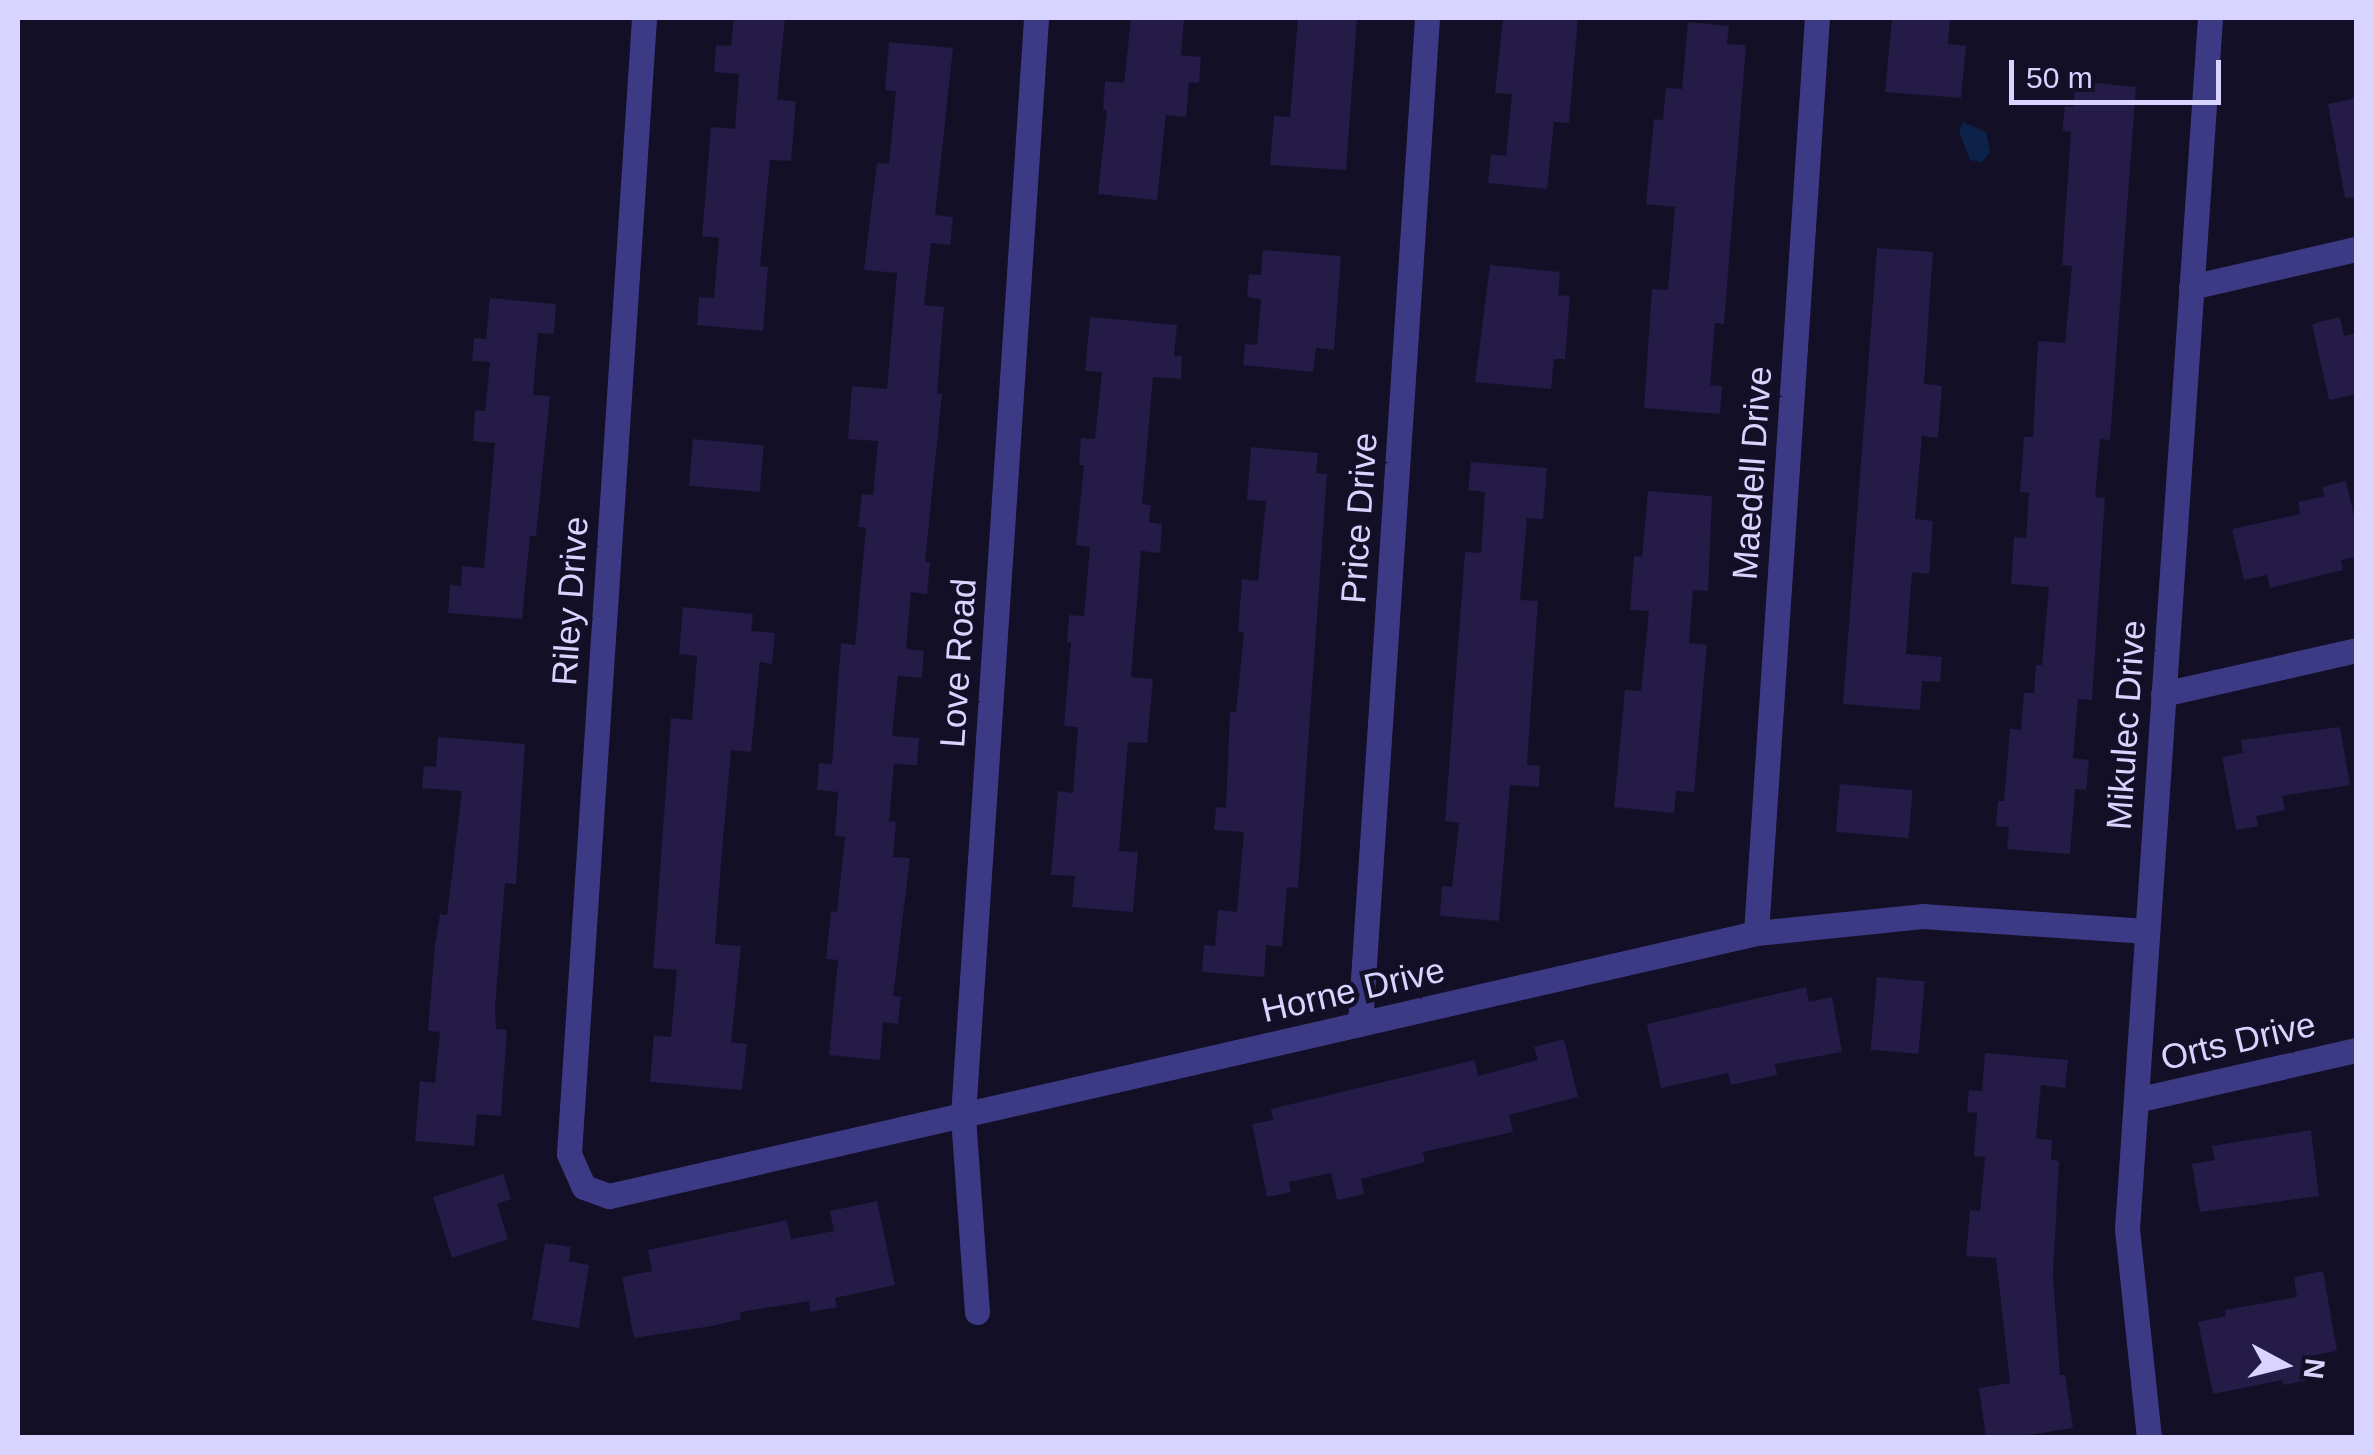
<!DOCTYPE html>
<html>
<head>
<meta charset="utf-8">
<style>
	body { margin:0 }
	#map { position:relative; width:2374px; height:1455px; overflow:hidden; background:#130f26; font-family:Arial,sans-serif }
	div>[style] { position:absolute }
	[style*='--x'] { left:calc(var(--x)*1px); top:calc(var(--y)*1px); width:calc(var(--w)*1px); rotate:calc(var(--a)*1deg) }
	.water>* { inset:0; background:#0c2248 }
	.building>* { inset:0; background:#241b47; transform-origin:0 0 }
	.minor>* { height:25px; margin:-12.5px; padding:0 12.5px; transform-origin:12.5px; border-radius:12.5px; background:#3d3a85 }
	span { translate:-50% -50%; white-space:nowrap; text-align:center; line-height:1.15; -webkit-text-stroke:9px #130f26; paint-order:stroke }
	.street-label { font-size:35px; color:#d9d4ff }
	.frame { position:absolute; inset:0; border:20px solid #d9d4ff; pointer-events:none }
	.north { position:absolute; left:2234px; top:1315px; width:100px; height:100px; -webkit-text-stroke:8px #130f26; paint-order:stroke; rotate:97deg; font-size:28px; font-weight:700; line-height:40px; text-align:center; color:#d9d4ff }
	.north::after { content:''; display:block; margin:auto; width:35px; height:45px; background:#d9d4ff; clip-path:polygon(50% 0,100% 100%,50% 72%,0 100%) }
	.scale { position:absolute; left:2009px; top:60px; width:212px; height:45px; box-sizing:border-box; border:5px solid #d9d4ff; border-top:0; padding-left:12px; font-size:30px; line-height:35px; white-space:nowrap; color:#d9d4ff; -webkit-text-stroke:8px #130f26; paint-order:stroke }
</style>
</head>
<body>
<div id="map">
	<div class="water">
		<i style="clip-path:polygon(1963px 122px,1986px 132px,1990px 152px,1982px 162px,1970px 160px,1959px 131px)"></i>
	</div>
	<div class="building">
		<i style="clip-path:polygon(734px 18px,785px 18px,777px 100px,796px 101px,791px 161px,770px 160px,760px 266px,768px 267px,763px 331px,697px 325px,699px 297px,714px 298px,719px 238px,702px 236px,711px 127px,735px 129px,739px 74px,714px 72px,716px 45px,731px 46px)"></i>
		<i style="clip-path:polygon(1131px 18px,1184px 18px,1181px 55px,1201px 57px,1199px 83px,1189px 82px,1186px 117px,1166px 115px,1157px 200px,1098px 194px,1107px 110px,1103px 110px,1105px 81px,1124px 83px)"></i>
		<i style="clip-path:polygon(1298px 18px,1357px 18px,1346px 170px,1270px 165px,1274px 116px,1290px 117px)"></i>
		<i style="clip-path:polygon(1503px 18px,1578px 18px,1569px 123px,1554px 122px,1547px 189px,1488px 183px,1491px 154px,1506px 156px,1512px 94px,1495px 93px)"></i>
		<i style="clip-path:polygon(1892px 18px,1950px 18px,1948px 44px,1966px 46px,1961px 98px,1885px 92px)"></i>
		<i style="clip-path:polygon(1688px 22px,1729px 26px,1727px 44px,1746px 45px,1724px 324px,1715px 323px,1710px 385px,1722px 386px,1720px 414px,1644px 408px,1652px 289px,1668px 290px,1675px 207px,1646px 204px,1654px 119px,1663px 120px,1666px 88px,1682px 89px)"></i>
		<i style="clip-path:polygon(889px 42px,953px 48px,935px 215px,953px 217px,950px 245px,931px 243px,924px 305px,944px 307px,937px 394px,942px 394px,925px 562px,930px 562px,927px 594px,911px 592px,906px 649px,924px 651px,922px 678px,898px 676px,892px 736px,919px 738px,917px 765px,894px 764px,889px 821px,896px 822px,893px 857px,910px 858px,893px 996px,901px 997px,898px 1024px,883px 1022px,880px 1060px,829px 1055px,838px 960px,826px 959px,831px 911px,837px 912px,845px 837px,835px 836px,838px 792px,817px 790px,819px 763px,832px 764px,841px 643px,855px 645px,866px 528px,858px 527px,862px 494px,873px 495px,878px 441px,848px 439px,852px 386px,887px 389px,897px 273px,864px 270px,877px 163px,889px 164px,896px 91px,885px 90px)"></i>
		<i style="clip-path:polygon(2076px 81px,2136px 87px,2110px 440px,2100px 439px,2095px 497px,2105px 498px,2092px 700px,2078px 699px,2073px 758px,2089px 760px,2086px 790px,2075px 789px,2070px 854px,2007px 849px,2009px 827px,1996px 826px,1998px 801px,2004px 801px,2010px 729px,2021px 730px,2024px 693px,2034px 693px,2036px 665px,2042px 665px,2049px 587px,2011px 584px,2014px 537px,2026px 538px,2029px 493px,2020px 492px,2024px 437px,2033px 437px,2038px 341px,2065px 343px,2072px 266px,2062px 265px,2071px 132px,2062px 131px,2065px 106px,2073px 107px)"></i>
		<i style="clip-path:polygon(2356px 98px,2356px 197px,2345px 198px,2328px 104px)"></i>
		<i style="clip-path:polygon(1877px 248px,1933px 252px,1924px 384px,1942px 386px,1938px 438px,1922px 436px,1915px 519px,1933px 521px,1929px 574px,1912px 572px,1906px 654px,1942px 657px,1940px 682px,1922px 681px,1920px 710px,1843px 704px)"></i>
		<i style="clip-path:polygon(1263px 250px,1341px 256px,1334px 350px,1316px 348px,1313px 372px,1243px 365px,1245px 344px,1257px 345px,1261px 299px,1247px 297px,1249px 274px,1261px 275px)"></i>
		<i style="clip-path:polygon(1490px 265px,1560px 272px,1558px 295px,1570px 296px,1565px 359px,1554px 359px,1551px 389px,1475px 382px)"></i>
		<i style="clip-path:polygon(490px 298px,556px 304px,554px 334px,538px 333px,533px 395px,550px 396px,536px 536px,530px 536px,522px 619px,448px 613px,450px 585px,461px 586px,462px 566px,484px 568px,495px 443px,473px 441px,475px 410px,485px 411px,490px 362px,472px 361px,474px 338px,486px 339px)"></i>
		<i style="clip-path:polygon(1090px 317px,1177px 325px,1174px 356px,1182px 356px,1181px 379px,1153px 377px,1142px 504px,1151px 505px,1149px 522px,1162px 524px,1160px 553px,1141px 551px,1131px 677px,1153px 679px,1147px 743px,1128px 742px,1119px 851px,1138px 852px,1133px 912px,1072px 907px,1075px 876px,1051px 875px,1058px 791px,1073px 793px,1078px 727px,1064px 726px,1071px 643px,1067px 642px,1069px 615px,1084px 616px,1090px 547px,1076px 545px,1084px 465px,1079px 465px,1081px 438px,1095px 439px,1102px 372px,1085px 371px)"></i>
		<i style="clip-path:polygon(2340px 317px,2344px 336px,2356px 333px,2356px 394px,2329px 400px,2312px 324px)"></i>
		<i style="left:693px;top:439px;width:71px;height:47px;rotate:5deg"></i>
		<i style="clip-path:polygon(1251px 447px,1318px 453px,1316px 473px,1327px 474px,1298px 888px,1287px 887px,1282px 947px,1266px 945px,1264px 977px,1202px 972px,1204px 945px,1215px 946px,1218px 910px,1237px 912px,1244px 832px,1214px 830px,1216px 807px,1226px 808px,1230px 712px,1236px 712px,1244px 632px,1238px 632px,1242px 579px,1258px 581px,1266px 501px,1247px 500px)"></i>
		<i style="clip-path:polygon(1471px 462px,1547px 468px,1543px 519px,1527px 518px,1520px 600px,1538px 601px,1527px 765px,1540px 766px,1539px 787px,1510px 785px,1499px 921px,1440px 916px,1442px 886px,1452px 887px,1459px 823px,1445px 821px,1465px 552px,1481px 553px,1485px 492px,1468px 490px)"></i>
		<i style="clip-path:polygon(2346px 481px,2356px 525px,2356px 557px,2341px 560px,2343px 570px,2270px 588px,2267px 575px,2244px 580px,2232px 529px,2300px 514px,2298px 502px,2325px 496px,2322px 487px)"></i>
		<i style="clip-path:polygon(1648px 491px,1712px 496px,1708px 591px,1693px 590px,1689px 643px,1707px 645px,1694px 792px,1676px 791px,1674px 813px,1614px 807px,1625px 690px,1641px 691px,1649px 611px,1630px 610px,1634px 556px,1642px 557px)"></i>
		<i style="clip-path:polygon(683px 607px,753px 614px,751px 631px,775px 633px,772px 664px,760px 662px,751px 752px,731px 750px,721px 863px,715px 944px,741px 946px,731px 1042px,747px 1044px,742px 1090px,650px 1082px,654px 1035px,671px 1037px,677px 970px,653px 968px,671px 718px,692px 720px,697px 656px,679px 654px)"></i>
		<i style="clip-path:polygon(2340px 727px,2350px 785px,2282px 796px,2285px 810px,2256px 816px,2258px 826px,2236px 830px,2222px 757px,2243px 753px,2241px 740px)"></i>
		<i style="clip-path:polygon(438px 737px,525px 744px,516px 884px,505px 883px,495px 1007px,496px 1029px,507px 1030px,501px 1116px,477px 1114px,474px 1146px,415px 1141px,420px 1081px,435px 1083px,440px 1032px,428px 1031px,435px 945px,440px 914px,447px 915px,462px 791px,422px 788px,424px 766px,436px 767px)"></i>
		<i style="left:1840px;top:784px;width:73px;height:48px;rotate:5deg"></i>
		<i style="left:1877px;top:977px;width:48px;height:73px;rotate:5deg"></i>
		<i style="clip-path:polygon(1806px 987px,1809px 1002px,1832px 997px,1842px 1052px,1775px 1064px,1777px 1075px,1731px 1085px,1728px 1073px,1661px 1088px,1647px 1024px)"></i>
		<i style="clip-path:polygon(1564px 1039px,1578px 1097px,1509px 1115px,1513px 1132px,1423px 1152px,1425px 1162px,1361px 1179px,1364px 1194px,1337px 1200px,1331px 1173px,1289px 1182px,1291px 1192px,1267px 1197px,1252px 1124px,1273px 1120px,1271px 1109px,1475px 1060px,1478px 1076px,1538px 1060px,1534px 1047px)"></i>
		<i style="clip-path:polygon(1985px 1053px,2068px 1060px,2065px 1088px,2041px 1085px,2036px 1138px,2052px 1140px,2051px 1160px,2059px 1161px,2053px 1274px,2060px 1375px,2065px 1375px,2073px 1428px,2011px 1438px,1986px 1438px,1979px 1388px,2010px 1383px,1996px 1258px,1966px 1256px,1970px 1210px,1980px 1211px,1985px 1157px,1974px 1156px,1977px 1113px,1967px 1112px,1969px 1090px,1982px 1091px)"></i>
		<i style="clip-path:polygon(2311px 1130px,2319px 1196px,2200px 1212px,2192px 1164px,2215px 1160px,2212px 1146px)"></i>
		<i style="clip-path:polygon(503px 1174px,511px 1199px,497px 1204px,508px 1239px,452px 1258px,433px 1197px)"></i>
		<i style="clip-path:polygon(877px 1201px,895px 1285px,835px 1298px,837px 1307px,810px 1312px,809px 1301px,740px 1312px,741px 1319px,712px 1326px,634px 1338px,622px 1277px,652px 1271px,648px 1250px,787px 1220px,791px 1239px,834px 1231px,830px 1211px)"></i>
		<i style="clip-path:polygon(545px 1243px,571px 1247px,569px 1261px,589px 1265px,579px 1328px,532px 1320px)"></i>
		<i style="clip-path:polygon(2323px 1271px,2337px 1351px,2309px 1356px,2314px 1379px,2283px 1385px,2282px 1380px,2213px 1394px,2198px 1322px,2226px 1316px,2225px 1310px,2297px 1297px,2294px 1277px)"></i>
	</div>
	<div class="minor">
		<i style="--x:644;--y:18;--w:1138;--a:93.78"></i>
		<i style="--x:569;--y:1154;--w:36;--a:66"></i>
		<i style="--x:584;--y:1187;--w:27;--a:20"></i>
		<i style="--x:609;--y:1196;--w:1177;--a:-12.91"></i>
		<i style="--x:1756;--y:933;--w:167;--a:-5.8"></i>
		<i style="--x:1922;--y:916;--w:225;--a:3.8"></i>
		<i style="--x:2191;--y:287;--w:169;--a:-13"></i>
		<i style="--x:2163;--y:694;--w:198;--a:-12.8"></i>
		<i style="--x:1756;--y:933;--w:917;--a:-86.19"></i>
		<i style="--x:1360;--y:1024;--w:1008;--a:-86.19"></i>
		<i style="--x:2136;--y:1100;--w:226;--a:-12.8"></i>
		<i style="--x:977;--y:1312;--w:197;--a:-94.1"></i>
		<i style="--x:963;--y:1115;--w:1099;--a:-86.19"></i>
		<i style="--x:2149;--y:1438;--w:210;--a:-96"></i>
		<i style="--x:2127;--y:1229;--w:1214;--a:-86.08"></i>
	</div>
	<div class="street-label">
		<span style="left:1752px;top:473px;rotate:-86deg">Maedell Drive</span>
		<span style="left:1359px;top:518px;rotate:-86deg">Price Drive</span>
		<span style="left:570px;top:601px;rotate:-86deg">Riley Drive</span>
		<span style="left:958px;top:663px;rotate:-86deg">Love Road</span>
		<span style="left:2126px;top:725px;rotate:-86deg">Mikulec Drive</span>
		<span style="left:1353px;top:990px;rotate:-13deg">Horne Drive</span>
		<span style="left:2238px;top:1041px;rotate:-13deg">Orts Drive</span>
	</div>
	<div class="frame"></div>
	<div class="north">N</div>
	<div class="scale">50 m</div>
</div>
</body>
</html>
